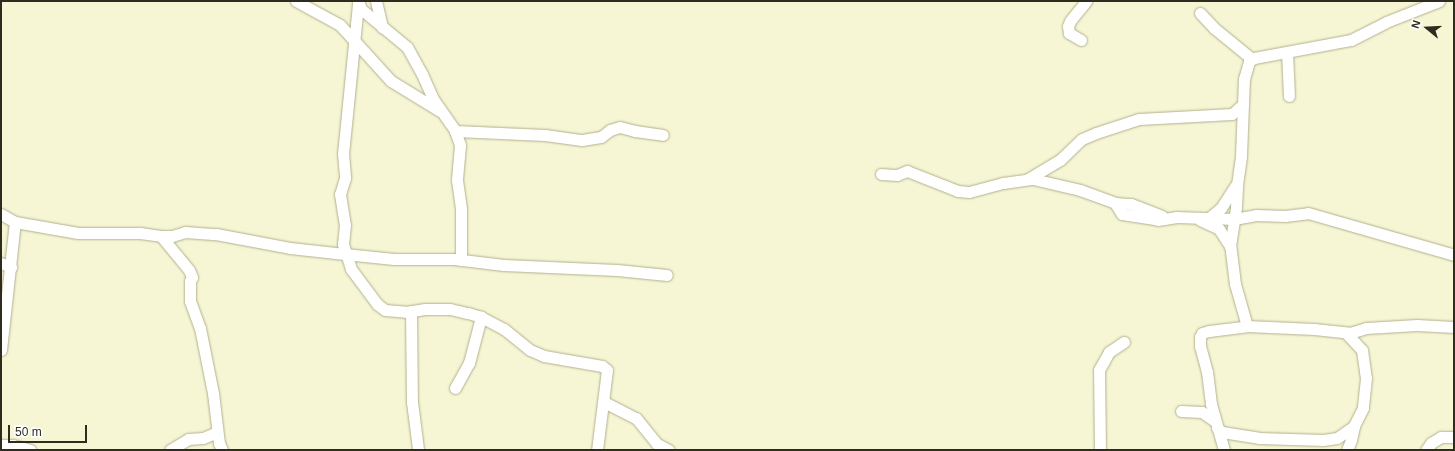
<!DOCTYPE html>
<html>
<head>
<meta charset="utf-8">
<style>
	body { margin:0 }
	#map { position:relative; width:1455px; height:451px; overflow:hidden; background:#f7f6d4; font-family:Helvetica,sans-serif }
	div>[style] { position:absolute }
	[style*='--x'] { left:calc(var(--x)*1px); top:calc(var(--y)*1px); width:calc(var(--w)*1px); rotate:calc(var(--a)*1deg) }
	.roads { filter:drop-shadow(0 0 1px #b1b08f) drop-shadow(0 0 1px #b1b08f) }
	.minor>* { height:11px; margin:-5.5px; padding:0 5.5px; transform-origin:5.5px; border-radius:5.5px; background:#fff }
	span { translate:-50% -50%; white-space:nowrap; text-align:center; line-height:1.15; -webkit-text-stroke:3px #fff; paint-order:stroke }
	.frame { position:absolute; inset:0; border:2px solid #2d2c1f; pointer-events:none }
	.north { position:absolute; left:1407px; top:8px; width:40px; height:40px; -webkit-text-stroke:3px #fff; paint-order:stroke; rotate:288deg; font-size:11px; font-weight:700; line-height:16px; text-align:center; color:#2d2c1f }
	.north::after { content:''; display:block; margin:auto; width:14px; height:18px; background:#2d2c1f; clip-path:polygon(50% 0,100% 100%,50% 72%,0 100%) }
	.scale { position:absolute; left:8px; top:425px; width:79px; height:18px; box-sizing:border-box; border:2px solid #2d2c1f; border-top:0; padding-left:5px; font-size:12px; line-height:14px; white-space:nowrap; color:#2d2c1f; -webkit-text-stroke:3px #fff; paint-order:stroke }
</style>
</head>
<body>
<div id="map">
	<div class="roads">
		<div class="minor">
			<i style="--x:296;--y:1;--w:50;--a:28.6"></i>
			<i style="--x:340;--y:25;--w:76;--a:47.7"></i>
			<i style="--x:391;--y:81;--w:57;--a:31.5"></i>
			<i style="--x:358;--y:1;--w:9;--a:69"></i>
			<i style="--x:361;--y:9;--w:60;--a:39.6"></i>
			<i style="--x:407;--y:47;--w:31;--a:61"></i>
			<i style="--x:422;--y:74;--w:27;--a:66"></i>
			<i style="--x:433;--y:99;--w:39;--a:55"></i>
			<i style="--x:455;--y:131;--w:15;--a:70"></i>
			<i style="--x:460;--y:145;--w:35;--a:95"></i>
			<i style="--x:457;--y:180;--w:29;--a:82"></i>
			<i style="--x:461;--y:209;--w:51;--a:90"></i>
			<i style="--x:376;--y:1;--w:27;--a:77"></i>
			<i style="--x:358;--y:4;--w:150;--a:95.7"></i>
			<i style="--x:343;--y:153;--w:25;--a:85"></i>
			<i style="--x:345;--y:178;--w:17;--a:107"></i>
			<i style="--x:340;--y:194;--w:31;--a:81"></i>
			<i style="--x:345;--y:225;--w:19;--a:96"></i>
			<i style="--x:343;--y:244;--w:26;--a:72"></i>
			<i style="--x:351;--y:269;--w:44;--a:53.4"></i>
			<i style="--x:377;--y:304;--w:10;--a:37"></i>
			<i style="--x:385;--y:310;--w:21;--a:5"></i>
			<i style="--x:406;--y:312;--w:19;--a:-9"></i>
			<i style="--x:425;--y:309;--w:25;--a:0"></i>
			<i style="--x:450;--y:309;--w:18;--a:13"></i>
			<i style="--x:468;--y:313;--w:14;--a:17"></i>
			<i style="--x:481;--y:317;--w:26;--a:28"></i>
			<i style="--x:504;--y:329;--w:33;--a:39"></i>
			<i style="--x:530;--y:350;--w:15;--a:23"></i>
			<i style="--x:544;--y:356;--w:59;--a:9.8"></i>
			<i style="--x:602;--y:366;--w:6;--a:39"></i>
			<i style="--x:607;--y:370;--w:81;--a:97.1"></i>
			<i style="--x:1200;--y:13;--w:21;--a:47"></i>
			<i style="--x:1214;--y:28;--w:49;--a:39.2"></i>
			<i style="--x:1081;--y:40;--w:14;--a:-150"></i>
			<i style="--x:1069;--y:33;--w:7;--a:-98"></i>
			<i style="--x:1068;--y:26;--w:5;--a:-68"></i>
			<i style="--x:1070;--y:21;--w:26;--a:-51"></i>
			<i style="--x:1287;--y:52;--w:44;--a:87.4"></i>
			<i style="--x:455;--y:131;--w:90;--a:2.5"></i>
			<i style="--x:545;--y:135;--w:37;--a:8"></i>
			<i style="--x:582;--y:140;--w:19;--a:-9"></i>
			<i style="--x:601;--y:137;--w:11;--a:-38"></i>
			<i style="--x:610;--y:130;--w:10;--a:-17"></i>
			<i style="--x:620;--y:127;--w:16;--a:15"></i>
			<i style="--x:635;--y:131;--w:28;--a:8"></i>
			<i style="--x:881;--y:174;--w:16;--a:4"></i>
			<i style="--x:897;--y:175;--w:11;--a:-22"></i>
			<i style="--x:907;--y:171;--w:55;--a:21.4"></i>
			<i style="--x:958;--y:191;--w:11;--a:5"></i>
			<i style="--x:969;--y:192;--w:35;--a:-15"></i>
			<i style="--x:1003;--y:183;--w:30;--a:-8"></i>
			<i style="--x:1033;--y:179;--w:48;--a:13.2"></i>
			<i style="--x:1080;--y:190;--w:37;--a:20"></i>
			<i style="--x:1115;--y:203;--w:16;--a:4"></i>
			<i style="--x:1131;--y:204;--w:33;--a:21"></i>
			<i style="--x:1028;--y:179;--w:37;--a:-31"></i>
			<i style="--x:1060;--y:160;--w:30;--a:-44"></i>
			<i style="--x:1082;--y:139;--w:15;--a:-23"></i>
			<i style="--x:1096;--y:133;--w:45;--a:-18"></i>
			<i style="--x:1139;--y:119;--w:93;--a:-3.1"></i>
			<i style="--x:1232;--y:114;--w:15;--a:-42"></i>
			<i style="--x:1115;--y:203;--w:13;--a:58"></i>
			<i style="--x:1122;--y:214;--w:36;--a:9"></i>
			<i style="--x:1158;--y:220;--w:19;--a:-9"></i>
			<i style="--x:1177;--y:217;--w:57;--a:2"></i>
			<i style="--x:1234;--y:219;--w:22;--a:-10"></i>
			<i style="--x:1256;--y:215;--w:29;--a:2"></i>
			<i style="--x:1285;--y:216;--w:23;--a:-7"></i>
			<i style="--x:1308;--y:213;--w:152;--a:16"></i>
			<i style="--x:1;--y:214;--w:16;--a:30"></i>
			<i style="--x:15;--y:222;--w:64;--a:9.9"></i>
			<i style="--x:78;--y:233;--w:62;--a:0"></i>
			<i style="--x:140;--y:233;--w:21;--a:8"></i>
			<i style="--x:161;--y:236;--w:11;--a:0"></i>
			<i style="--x:172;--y:236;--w:14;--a:-17"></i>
			<i style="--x:185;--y:232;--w:31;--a:4"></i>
			<i style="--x:216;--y:234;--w:75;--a:10.7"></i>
			<i style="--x:290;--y:248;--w:55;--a:6.2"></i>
			<i style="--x:345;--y:254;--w:49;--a:5.8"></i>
			<i style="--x:394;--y:259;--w:60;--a:0"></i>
			<i style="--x:454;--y:259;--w:50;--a:6.8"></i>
			<i style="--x:504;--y:265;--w:113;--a:2.5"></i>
			<i style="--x:617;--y:270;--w:50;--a:5.7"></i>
			<i style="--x:1209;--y:218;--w:16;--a:-40"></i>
			<i style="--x:1221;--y:208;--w:27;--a:-57"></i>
			<i style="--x:1200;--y:220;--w:21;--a:25"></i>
			<i style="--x:1219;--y:229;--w:20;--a:57"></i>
			<i style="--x:161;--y:236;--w:44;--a:50.5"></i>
			<i style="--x:189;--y:270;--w:8;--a:67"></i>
			<i style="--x:192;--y:277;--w:4;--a:117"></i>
			<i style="--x:190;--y:281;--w:20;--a:90"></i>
			<i style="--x:190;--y:301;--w:29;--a:70"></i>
			<i style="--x:200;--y:328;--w:66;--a:78.7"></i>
			<i style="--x:213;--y:393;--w:50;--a:83.2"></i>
			<i style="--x:219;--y:443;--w:8;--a:67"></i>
			<i style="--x:1;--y:263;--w:11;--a:22"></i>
			<i style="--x:411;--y:311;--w:91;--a:89.4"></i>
			<i style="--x:412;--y:402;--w:47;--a:82.7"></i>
			<i style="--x:1247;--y:326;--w:44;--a:-105.9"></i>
			<i style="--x:1235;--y:284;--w:38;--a:-97"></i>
			<i style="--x:1230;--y:246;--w:39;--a:-81"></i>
			<i style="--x:1236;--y:207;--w:22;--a:-87"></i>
			<i style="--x:1237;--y:185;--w:29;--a:-82"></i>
			<i style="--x:1241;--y:156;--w:77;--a:-87.8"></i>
			<i style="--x:1244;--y:79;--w:19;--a:-74"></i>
			<i style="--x:1249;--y:61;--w:6;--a:-31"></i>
			<i style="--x:1254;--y:58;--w:99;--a:-10.5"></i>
			<i style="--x:1351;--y:40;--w:39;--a:-27"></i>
			<i style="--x:1386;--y:22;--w:57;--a:-21.6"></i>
			<i style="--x:1346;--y:333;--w:23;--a:47"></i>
			<i style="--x:1362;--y:350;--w:28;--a:82"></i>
			<i style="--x:1366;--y:378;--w:30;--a:96"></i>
			<i style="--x:1363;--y:408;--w:20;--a:117"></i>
			<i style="--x:1354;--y:426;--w:14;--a:102"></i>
			<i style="--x:1351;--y:440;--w:11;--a:112"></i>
			<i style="--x:1;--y:350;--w:129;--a:-83.8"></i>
			<i style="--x:455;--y:388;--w:29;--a:-61"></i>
			<i style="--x:469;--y:363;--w:48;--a:-75.4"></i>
			<i style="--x:604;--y:402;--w:36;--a:27"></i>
			<i style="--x:636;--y:418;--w:33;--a:51"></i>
			<i style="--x:657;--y:444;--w:13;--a:27"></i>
			<i style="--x:1181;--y:411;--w:21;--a:3"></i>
			<i style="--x:1202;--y:412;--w:16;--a:35"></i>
			<i style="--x:1217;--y:428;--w:6;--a:39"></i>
			<i style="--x:1222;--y:432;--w:37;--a:9"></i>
			<i style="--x:1259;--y:438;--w:64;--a:1.8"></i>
			<i style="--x:1323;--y:440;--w:14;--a:-8"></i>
			<i style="--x:1337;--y:438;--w:21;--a:-35"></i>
			<i style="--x:1;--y:445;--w:12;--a:0"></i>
			<i style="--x:13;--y:445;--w:18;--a:16"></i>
			<i style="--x:170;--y:450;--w:21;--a:-31"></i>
			<i style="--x:188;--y:439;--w:15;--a:-4"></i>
			<i style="--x:203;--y:438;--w:15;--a:-23"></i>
			<i style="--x:1100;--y:450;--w:80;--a:-90.7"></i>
			<i style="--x:1099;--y:370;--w:21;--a:-61"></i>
			<i style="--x:1109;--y:352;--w:18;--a:-34"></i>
			<i style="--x:1224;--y:450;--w:48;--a:-105.8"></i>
			<i style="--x:1211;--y:404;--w:32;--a:-97"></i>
			<i style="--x:1207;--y:372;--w:27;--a:-105"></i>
			<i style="--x:1200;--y:346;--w:9;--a:-90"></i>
			<i style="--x:1200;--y:337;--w:4;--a:-63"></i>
			<i style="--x:1202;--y:333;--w:7;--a:-16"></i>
			<i style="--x:1209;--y:331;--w:38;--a:-7"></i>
			<i style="--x:1247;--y:326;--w:67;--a:2.6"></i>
			<i style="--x:1314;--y:329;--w:36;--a:6"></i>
			<i style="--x:1350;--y:333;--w:17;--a:-17"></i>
			<i style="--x:1366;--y:328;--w:51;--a:-3.4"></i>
			<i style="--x:1417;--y:325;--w:37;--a:3"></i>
			<i style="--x:1426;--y:450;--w:9;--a:-54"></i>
			<i style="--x:1431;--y:443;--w:12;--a:-31"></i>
			<i style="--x:1441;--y:437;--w:13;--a:0"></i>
		</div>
	</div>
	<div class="frame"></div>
	<div class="north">N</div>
	<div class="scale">50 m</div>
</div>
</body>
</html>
